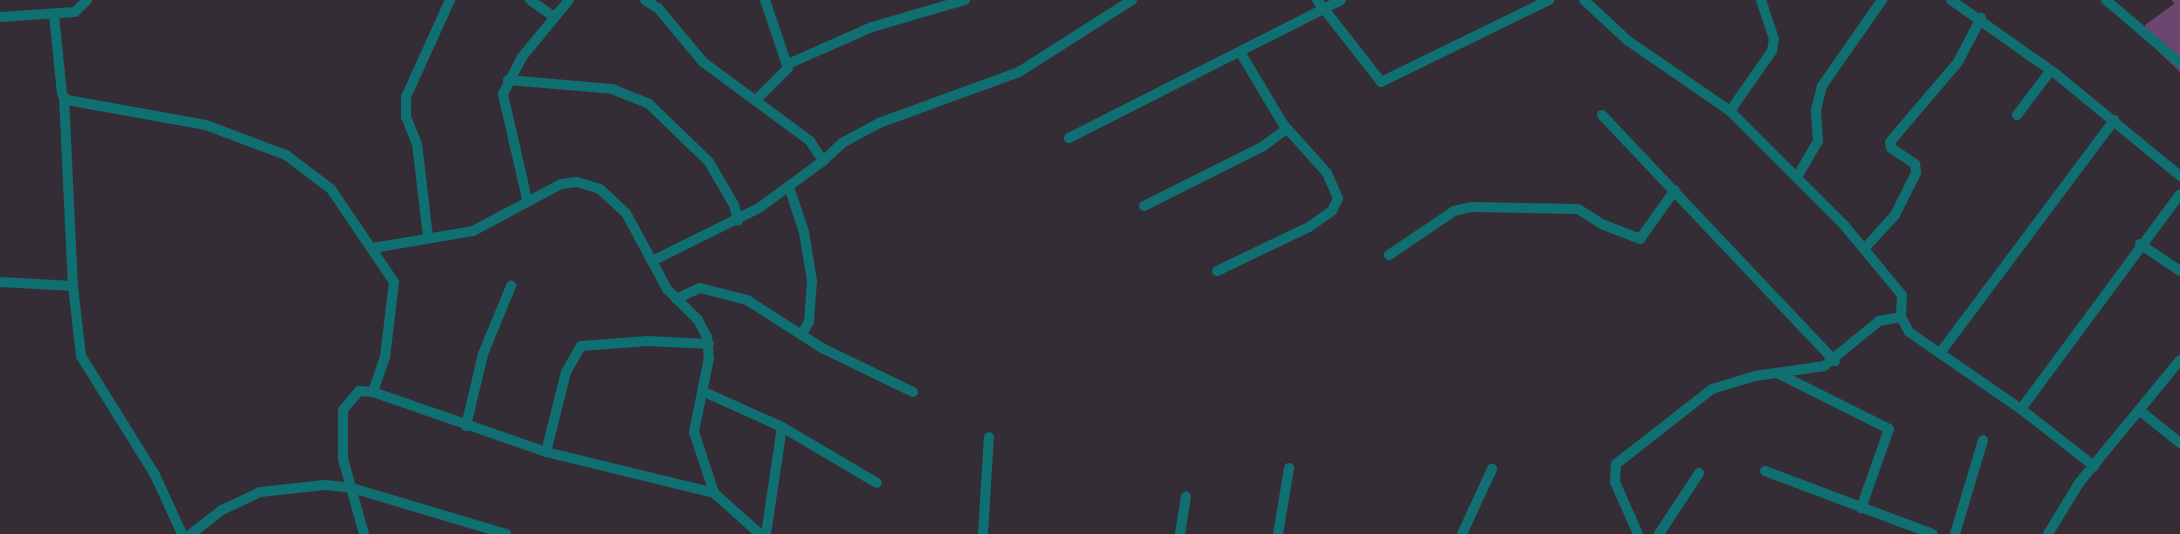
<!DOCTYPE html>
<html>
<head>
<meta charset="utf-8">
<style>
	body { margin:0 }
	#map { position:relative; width:2180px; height:534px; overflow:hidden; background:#352d36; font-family:"Sofia Sans Condensed",sans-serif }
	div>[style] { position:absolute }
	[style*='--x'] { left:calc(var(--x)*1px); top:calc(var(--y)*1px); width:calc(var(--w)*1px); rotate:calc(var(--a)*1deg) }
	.green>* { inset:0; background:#6b466e }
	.minor>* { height:10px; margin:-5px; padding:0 5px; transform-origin:5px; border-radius:5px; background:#106f71 }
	span { translate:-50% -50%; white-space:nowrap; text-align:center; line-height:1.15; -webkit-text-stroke:5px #1b171b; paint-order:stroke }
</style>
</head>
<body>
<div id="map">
	<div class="green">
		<i style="clip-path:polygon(2172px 0,2180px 0,2180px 72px,2154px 47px,2145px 25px,2174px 4px)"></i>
	</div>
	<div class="minor">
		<i style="--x:530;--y:0;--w:29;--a:35"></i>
		<i style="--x:645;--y:0;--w:15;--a:32"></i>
		<i style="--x:658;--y:8;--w:70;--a:50.2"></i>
		<i style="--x:703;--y:62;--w:133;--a:36.4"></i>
		<i style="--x:810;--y:141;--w:24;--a:57"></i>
		<i style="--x:823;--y:161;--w:79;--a:143.7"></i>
		<i style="--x:759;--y:208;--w:119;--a:153.6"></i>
		<i style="--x:1317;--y:0;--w:104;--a:52"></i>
		<i style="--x:1381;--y:82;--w:187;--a:-26"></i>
		<i style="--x:1584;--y:0;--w:59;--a:42.9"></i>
		<i style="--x:1627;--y:40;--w:125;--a:34.6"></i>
		<i style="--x:1730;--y:111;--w:161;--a:45"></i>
		<i style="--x:1844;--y:225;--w:91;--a:50.4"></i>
		<i style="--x:1902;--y:295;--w:22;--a:93"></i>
		<i style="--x:1901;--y:317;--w:17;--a:62"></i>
		<i style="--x:1909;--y:332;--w:136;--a:34.5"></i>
		<i style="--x:2021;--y:409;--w:93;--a:38"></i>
		<i style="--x:1951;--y:0;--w:128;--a:35.2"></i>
		<i style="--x:2056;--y:74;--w:161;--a:39.4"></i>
		<i style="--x:2106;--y:0;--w:97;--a:40.4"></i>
		<i style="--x:54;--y:15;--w:79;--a:84.2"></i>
		<i style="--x:62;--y:94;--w:8;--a:50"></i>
		<i style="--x:67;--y:100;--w:141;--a:10.2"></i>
		<i style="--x:206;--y:125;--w:85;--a:20.6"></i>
		<i style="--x:286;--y:155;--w:56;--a:37.1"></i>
		<i style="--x:331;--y:189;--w:112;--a:55.9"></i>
		<i style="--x:394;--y:282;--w:76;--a:96.8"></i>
		<i style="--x:385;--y:357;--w:37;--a:109"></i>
		<i style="--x:0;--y:17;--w:75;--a:-3.8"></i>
		<i style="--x:75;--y:12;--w:17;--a:-45"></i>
		<i style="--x:788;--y:64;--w:92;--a:-23.8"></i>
		<i style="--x:872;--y:27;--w:97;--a:-16.2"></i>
		<i style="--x:508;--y:80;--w:104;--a:4.9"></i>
		<i style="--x:612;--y:89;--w:40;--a:22"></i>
		<i style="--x:649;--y:104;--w:83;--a:44"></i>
		<i style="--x:709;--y:162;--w:50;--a:59.8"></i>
		<i style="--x:734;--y:205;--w:16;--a:75"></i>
		<i style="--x:64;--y:97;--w:189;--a:87.3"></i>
		<i style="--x:756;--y:100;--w:45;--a:-45"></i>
		<i style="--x:788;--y:68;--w:72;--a:-108.7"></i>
		<i style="--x:1730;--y:111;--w:73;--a:-55"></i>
		<i style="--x:1772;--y:51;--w:12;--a:-81"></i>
		<i style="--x:1774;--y:39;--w:41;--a:-108.4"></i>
		<i style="--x:1602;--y:115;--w:339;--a:46.6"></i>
		<i style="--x:2017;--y:115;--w:56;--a:-52.9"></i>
		<i style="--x:1069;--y:138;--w:305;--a:-26.9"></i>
		<i style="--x:823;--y:161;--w:26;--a:-43"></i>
		<i style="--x:842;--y:143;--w:42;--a:-28.4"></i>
		<i style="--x:879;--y:123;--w:149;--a:-20"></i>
		<i style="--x:1019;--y:72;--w:134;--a:-32.5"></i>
		<i style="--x:1797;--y:177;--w:42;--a:-59.7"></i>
		<i style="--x:1818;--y:141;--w:31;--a:-94"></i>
		<i style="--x:1816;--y:110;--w:25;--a:-76"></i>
		<i style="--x:1822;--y:86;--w:105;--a:-55.1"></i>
		<i style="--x:789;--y:187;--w:47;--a:71.6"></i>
		<i style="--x:804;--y:232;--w:50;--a:80.7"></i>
		<i style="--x:812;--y:281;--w:41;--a:94.2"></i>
		<i style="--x:809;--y:322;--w:15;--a:122"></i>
		<i style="--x:527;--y:199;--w:108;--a:-102.9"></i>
		<i style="--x:503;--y:94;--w:42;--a:-62.8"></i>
		<i style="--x:522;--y:57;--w:74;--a:-50.5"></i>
		<i style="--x:1144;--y:206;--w:132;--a:-26.6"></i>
		<i style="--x:1262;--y:147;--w:31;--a:-36"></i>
		<i style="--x:428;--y:237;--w:94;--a:-96.7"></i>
		<i style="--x:417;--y:144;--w:29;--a:-112"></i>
		<i style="--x:406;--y:117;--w:20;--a:-90"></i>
		<i style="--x:406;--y:97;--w:107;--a:-65.6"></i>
		<i style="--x:2140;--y:244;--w:48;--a:34"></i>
		<i style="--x:373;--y:248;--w:101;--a:-9.6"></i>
		<i style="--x:473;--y:231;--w:100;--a:-28.1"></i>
		<i style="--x:561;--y:184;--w:16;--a:-7"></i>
		<i style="--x:577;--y:182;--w:24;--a:17"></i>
		<i style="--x:600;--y:189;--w:35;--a:43"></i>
		<i style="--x:626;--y:213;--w:86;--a:61.7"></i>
		<i style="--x:667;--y:289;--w:44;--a:45"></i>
		<i style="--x:698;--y:320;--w:19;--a:62"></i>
		<i style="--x:707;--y:337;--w:21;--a:85"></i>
		<i style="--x:709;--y:358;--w:76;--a:101.5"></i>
		<i style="--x:694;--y:432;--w:64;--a:71.8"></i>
		<i style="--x:1865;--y:248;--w:45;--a:-47.7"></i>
		<i style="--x:1895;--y:215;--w:47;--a:-63.4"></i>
		<i style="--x:1916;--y:173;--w:9;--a:-96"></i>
		<i style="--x:1915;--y:164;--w:29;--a:-146"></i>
		<i style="--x:1891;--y:148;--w:6;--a:-99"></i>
		<i style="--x:1890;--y:142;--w:105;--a:-49.6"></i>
		<i style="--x:1958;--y:62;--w:50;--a:-62.4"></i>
		<i style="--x:1389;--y:255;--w:78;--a:-34.1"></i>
		<i style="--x:1454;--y:211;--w:17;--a:-13"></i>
		<i style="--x:1471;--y:207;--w:107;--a:1.1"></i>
		<i style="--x:1578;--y:209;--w:31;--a:32"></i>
		<i style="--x:1604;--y:225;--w:39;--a:21"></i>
		<i style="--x:1640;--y:239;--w:60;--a:-54.5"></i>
		<i style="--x:1217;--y:271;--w:102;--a:-25.6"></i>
		<i style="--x:1309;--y:227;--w:28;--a:-35"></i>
		<i style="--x:1332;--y:211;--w:14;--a:-65"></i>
		<i style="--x:1338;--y:198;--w:27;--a:-114"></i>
		<i style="--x:1327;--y:173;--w:66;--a:-131.9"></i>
		<i style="--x:1283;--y:124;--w:84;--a:-120.8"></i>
		<i style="--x:0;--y:282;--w:73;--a:3.1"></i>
		<i style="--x:73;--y:286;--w:70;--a:83.5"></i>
		<i style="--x:81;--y:356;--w:140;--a:58.1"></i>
		<i style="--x:155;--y:475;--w:65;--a:65.4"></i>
		<i style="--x:676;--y:299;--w:26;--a:-25"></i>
		<i style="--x:700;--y:288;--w:49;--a:14.3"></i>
		<i style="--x:747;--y:300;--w:89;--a:32.6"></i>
		<i style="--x:822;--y:348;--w:101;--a:25.8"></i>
		<i style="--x:1940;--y:353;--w:291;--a:-53.2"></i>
		<i style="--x:1779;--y:374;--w:123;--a:26.6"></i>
		<i style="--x:1889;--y:429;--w:84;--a:109.5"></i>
		<i style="--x:702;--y:391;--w:88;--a:24.2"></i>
		<i style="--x:782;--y:427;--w:110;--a:30.5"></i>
		<i style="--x:2021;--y:409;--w:267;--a:-53.5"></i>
		<i style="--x:2139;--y:410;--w:53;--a:38.8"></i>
		<i style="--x:466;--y:426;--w:74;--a:-76.7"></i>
		<i style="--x:483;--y:354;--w:74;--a:-67.6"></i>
		<i style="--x:546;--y:452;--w:82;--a:-76"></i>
		<i style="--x:566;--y:372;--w:30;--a:-60"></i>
		<i style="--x:581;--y:346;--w:67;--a:-4.3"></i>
		<i style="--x:648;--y:341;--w:61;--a:2.8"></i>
		<i style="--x:1765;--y:471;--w:179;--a:20.6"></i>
		<i style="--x:191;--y:534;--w:39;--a:-38"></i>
		<i style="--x:222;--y:510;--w:42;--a:-25.3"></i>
		<i style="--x:260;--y:492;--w:65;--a:-6.1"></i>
		<i style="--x:325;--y:485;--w:27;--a:6"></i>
		<i style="--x:352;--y:488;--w:161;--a:16.6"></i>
		<i style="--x:364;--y:534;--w:78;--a:-105.6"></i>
		<i style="--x:343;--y:459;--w:49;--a:-90"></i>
		<i style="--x:343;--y:410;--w:25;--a:-50"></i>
		<i style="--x:359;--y:391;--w:14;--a:4"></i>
		<i style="--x:373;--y:392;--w:183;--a:19.1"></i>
		<i style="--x:546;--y:452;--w:173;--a:13.7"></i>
		<i style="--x:714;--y:493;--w:62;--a:41.7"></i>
		<i style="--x:766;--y:534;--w:108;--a:-81.5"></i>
		<i style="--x:983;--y:534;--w:97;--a:-86.5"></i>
		<i style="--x:1180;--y:534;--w:38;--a:-81"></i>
		<i style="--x:1278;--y:534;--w:67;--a:-80.5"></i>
		<i style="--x:1462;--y:534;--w:72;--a:-65.2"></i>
		<i style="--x:1638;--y:534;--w:57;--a:-113.9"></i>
		<i style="--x:1615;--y:482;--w:18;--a:-87"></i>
		<i style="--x:1616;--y:464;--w:122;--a:-38"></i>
		<i style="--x:1712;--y:389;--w:45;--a:-16.8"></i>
		<i style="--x:1755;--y:376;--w:70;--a:-8.2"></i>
		<i style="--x:1824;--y:366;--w:71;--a:-39.3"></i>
		<i style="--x:1879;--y:321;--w:22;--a:-10"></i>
		<i style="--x:1659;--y:534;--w:73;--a:-56.7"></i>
		<i style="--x:1955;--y:534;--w:98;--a:-73.4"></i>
		<i style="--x:2048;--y:534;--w:60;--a:-58.7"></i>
		<i style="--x:2079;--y:483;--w:159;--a:-50.6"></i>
	</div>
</div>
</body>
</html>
